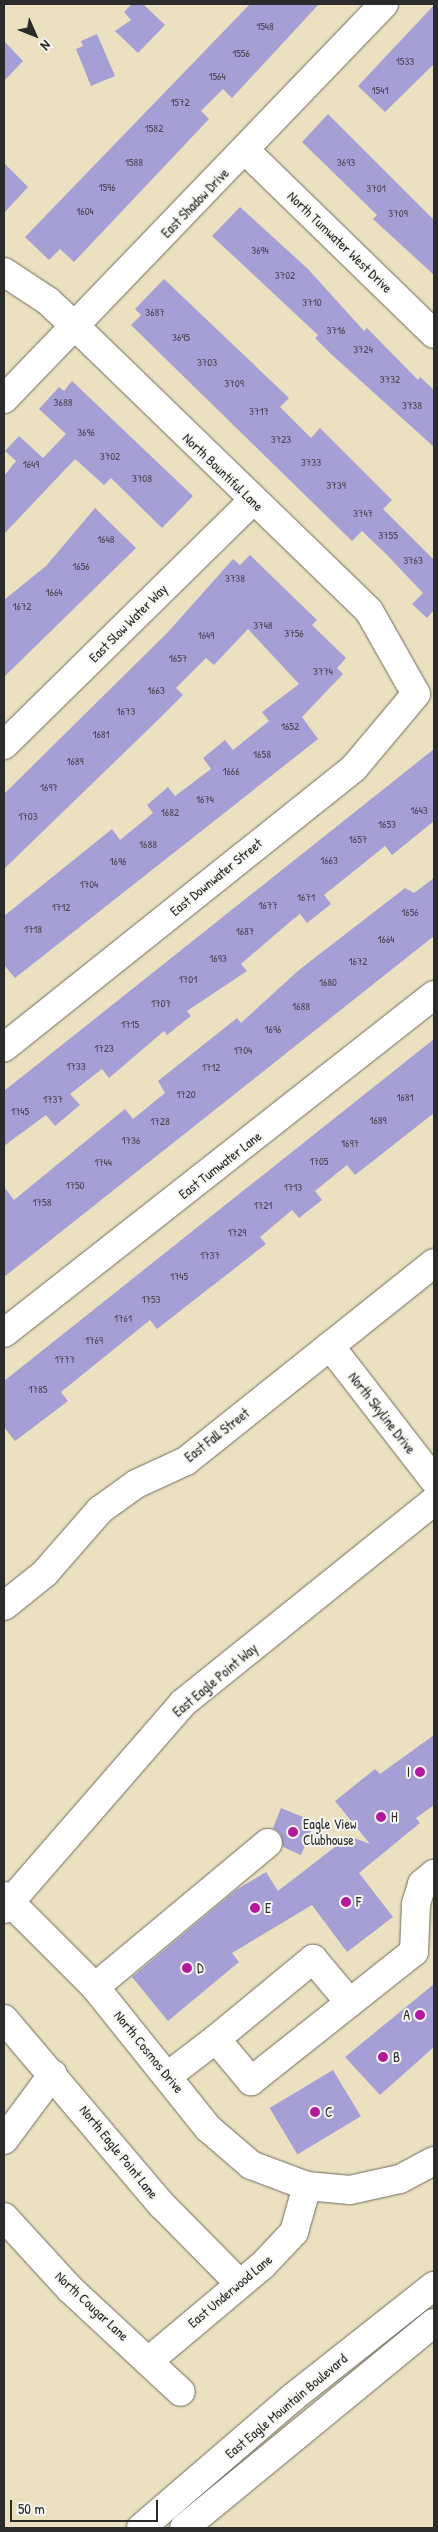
<!DOCTYPE html>
<html>
<head>
<meta charset="utf-8">
<style>
	body { margin:0 }
	#map { position:relative; width:438px; height:2532px; overflow:hidden; background:#ebe1c0; font-family:"Patrick Hand",sans-serif }
	div>[style] { position:absolute }
	[style*='--x'] { left:calc(var(--x)*1px); top:calc(var(--y)*1px); width:calc(var(--w)*1px); rotate:calc(var(--a)*1deg) }
	.building>* { inset:0; background:#a69fd5; transform-origin:0 0 }
	.roads { filter:drop-shadow(0 0 1px #6e6b5f) drop-shadow(0 0 1px #6e6b5f) }
	.minor>* { height:28px; margin:-14px; padding:0 14px; transform-origin:14px; border-radius:14px; background:#fff }
	.dots>* { width:14px; height:14px; translate:-50% -50%; box-sizing:border-box; border:2px solid #f6f6f2; border-radius:50% }
	span { translate:-50% -50%; white-space:nowrap; text-align:center; line-height:1.15; -webkit-text-stroke:4px #f6f6f2; paint-order:stroke }
	.number-label { font-size:11px; color:#4a4856 }
	.number-label span { -webkit-text-stroke-width:0 }
	.street-label { font-size:14px; color:#2b2b2b }
	.poi-label { font-size:14px; color:#2b2b2b }
	.right { translate:-100% -50%; text-align:right }
	.left { translate:0 -50%; text-align:left }
	.frame { position:absolute; inset:0; border:5px solid #2b2b2b; pointer-events:none }
	.north { position:absolute; left:10px; top:10px; width:50px; height:50px; -webkit-text-stroke:4px #f6f6f2; paint-order:stroke; rotate:134deg; font-size:14px; font-weight:700; line-height:20px; text-align:center; color:#2b2b2b }
	.north::after { content:''; display:block; margin:auto; width:18px; height:22px; background:#2b2b2b; clip-path:polygon(50% 0,100% 100%,50% 72%,0 100%) }
	.scale { position:absolute; left:10px; top:2500px; width:148px; height:22px; box-sizing:border-box; border:2px solid #2b2b2b; border-top:0; padding-left:6px; font-size:15px; line-height:18px; white-space:nowrap; color:#2b2b2b; -webkit-text-stroke:4px #f6f6f2; paint-order:stroke }
</style>
</head>
<body>
<div id="map">
	<div class="building">
		<i style="clip-path:polygon(132px 4px,143px 4px,165px 25px,138px 53px,115px 31px,131px 20px,124px 12px)"></i>
		<i style="clip-path:polygon(250px 4px,319px 4px,232px 98px,223px 89px,201px 111px,209px 119px,74px 262px,60px 249px,49px 260px,25px 237px)"></i>
		<i style="clip-path:polygon(434px 5px,434px 64px,385px 112px,358px 86px)"></i>
		<i style="clip-path:polygon(97px 34px,115px 76px,91px 86px,76px 49px,83px 46px,81px 41px)"></i>
		<i style="clip-path:polygon(4px 41px,23px 61px,4px 81px)"></i>
		<i style="clip-path:polygon(328px 114px,434px 220px,434px 275px,373px 219px,377px 215px,302px 142px)"></i>
		<i style="clip-path:polygon(4px 163px,28px 187px,4px 213px)"></i>
		<i style="clip-path:polygon(240px 207px,308px 269px,364px 331px,367px 328px,418px 380px,420px 377px,434px 390px,434px 447px,331px 354px,315px 338px,318px 335px,212px 236px)"></i>
		<i style="clip-path:polygon(164px 279px,289px 398px,280px 407px,311px 438px,320px 428px,392px 500px,383px 509px,434px 560px,434px 610px,427px 618px,412px 604px,423px 593px,387px 555px,362px 531px,352px 541px,131px 325px,141px 315px,135px 309px)"></i>
		<i style="clip-path:polygon(72px 381px,193px 496px,162px 528px,111px 478px,104px 485px,75px 459px,4px 534px,4px 476px,16px 461px,5px 451px,19px 436px,43px 458px,66px 434px,39px 409px,59px 387px,64px 391px)"></i>
		<i style="clip-path:polygon(95px 508px,136px 548px,4px 677px,4px 600px,46px 566px)"></i>
		<i style="clip-path:polygon(250px 555px,317px 620px,312px 625px,346px 658px,337px 668px,343px 674px,302px 717px,318px 739px,15px 978px,4px 965px,4px 916px,112px 829px,120px 840px,153px 813px,147px 805px,168px 787px,175px 796px,211px 769px,203px 758px,225px 740px,233px 750px,269px 721px,262px 712px,299px 684px,248px 629px,214px 665px,206px 658px,176px 688px,183px 695px,161px 717px,4px 869px,4px 794px,168px 632px,233px 559px,240px 565px)"></i>
		<i style="clip-path:polygon(434px 749px,434px 821px,392px 855px,385px 846px,359px 867px,324px 895px,331px 904px,307px 923px,300px 914px,291px 921px,241px 964px,247px 971px,187px 1011px,191px 1016px,167px 1035px,164px 1031px,109px 1078px,102px 1069px,70px 1094px,80px 1105px,55px 1126px,46px 1115px,4px 1146px,4px 1091px)"></i>
		<i style="clip-path:polygon(434px 878px,434px 936px,4px 1277px,4px 1187px,14px 1200px,125px 1109px,133px 1119px,165px 1093px,158px 1081px,237px 1018px,241px 1023px,299px 970px,405px 888px,414px 893px)"></i>
		<i style="clip-path:polygon(434px 1039px,434px 1113px,355px 1175px,347px 1165px,315px 1191px,322px 1200px,299px 1218px,292px 1210px,260px 1237px,266px 1244px,157px 1329px,150px 1320px,61px 1392px,68px 1401px,15px 1441px,4px 1427px,4px 1381px)"></i>
		<i style="clip-path:polygon(434px 1735px,434px 1805px,416px 1818px,420px 1823px,359px 1873px,393px 1917px,347px 1952px,312px 1905px,232px 1953px,239px 1962px,168px 2021px,132px 1977px,236px 1890px,266px 1872px,278px 1891px,349px 1836px,370px 1844px,335px 1801px,375px 1769px,380px 1774px)"></i>
		<i style="clip-path:polygon(281px 1808px,315px 1822px,301px 1855px,283px 1847px,280px 1833px,273px 1828px)"></i>
		<i style="clip-path:polygon(434px 1984px,434px 2047px,380px 2095px,345px 2057px)"></i>
		<i style="left:333px;top:2070px;width:54px;height:74px;rotate:59deg"></i>
	</div>
	<div class="roads">
		<div class="minor">
			<i style="--x:246;--y:151;--w:262;--a:44.2"></i>
			<i style="--x:4;--y:272;--w:53;--a:33.4"></i>
			<i style="--x:48;--y:301;--w:37;--a:43"></i>
			<i style="--x:75;--y:326;--w:409;--a:44.1"></i>
			<i style="--x:369;--y:611;--w:95;--a:60.5"></i>
			<i style="--x:416;--y:694;--w:97;--a:130"></i>
			<i style="--x:354;--y:768;--w:448;--a:141.4"></i>
			<i style="--x:4;--y:399;--w:548;--a:-46.11"></i>
			<i style="--x:4;--y:745;--w:348;--a:-44.5"></i>
			<i style="--x:4;--y:1333;--w:547;--a:-38.17"></i>
			<i style="--x:330;--y:1346;--w:170;--a:52.2"></i>
			<i style="--x:4;--y:1606;--w:53;--a:-38.8"></i>
			<i style="--x:45;--y:1573;--w:84;--a:-48.9"></i>
			<i style="--x:100;--y:1510;--w:44;--a:-35.8"></i>
			<i style="--x:136;--y:1484;--w:55;--a:-24.7"></i>
			<i style="--x:186;--y:1461;--w:317;--a:-38.6"></i>
			<i style="--x:4;--y:1896;--w:129;--a:45"></i>
			<i style="--x:95;--y:1987;--w:181;--a:51.3"></i>
			<i style="--x:208;--y:2128;--w:57;--a:40.7"></i>
			<i style="--x:251;--y:2165;--w:60;--a:20.6"></i>
			<i style="--x:307;--y:2186;--w:43;--a:5.3"></i>
			<i style="--x:350;--y:2190;--w:51;--a:-12.4"></i>
			<i style="--x:400;--y:2179;--w:38;--a:-28"></i>
			<i style="--x:4;--y:1909;--w:273;--a:-49"></i>
			<i style="--x:183;--y:1703;--w:322;--a:-38.8"></i>
			<i style="--x:95;--y:1987;--w:225;--a:-39.8"></i>
			<i style="--x:4;--y:2019;--w:244;--a:49.7"></i>
			<i style="--x:162;--y:2205;--w:108;--a:45.4"></i>
			<i style="--x:216;--y:2039;--w:126;--a:-39.5"></i>
			<i style="--x:313;--y:1959;--w:57;--a:49.9"></i>
			<i style="--x:169;--y:2075;--w:59;--a:-37.5"></i>
			<i style="--x:216;--y:2039;--w:55;--a:50.2"></i>
			<i style="--x:251;--y:2081;--w:208;--a:-38.4"></i>
			<i style="--x:414;--y:1952;--w:48;--a:-87.6"></i>
			<i style="--x:416;--y:1904;--w:21;--a:-73"></i>
			<i style="--x:422;--y:1884;--w:16;--a:-40"></i>
			<i style="--x:4;--y:2140;--w:82;--a:-53.4"></i>
			<i style="--x:4;--y:2217;--w:98;--a:47.5"></i>
			<i style="--x:70;--y:2289;--w:151;--a:42.9"></i>
			<i style="--x:151;--y:2359;--w:145;--a:-40"></i>
			<i style="--x:262;--y:2266;--w:47;--a:-46.7"></i>
			<i style="--x:294;--y:2232;--w:48;--a:-74.2"></i>
			<i style="--x:141;--y:2528;--w:199;--a:-40.7"></i>
			<i style="--x:292;--y:2398;--w:181;--a:-38.3"></i>
			<i style="--x:184;--y:2528;--w:323;--a:-39.4"></i>
		</div>
	</div>
	<div class="dots">
		<i style="left:420px;top:1772px;background:#b5179e"></i>
		<i style="left:381px;top:1817px;background:#b5179e"></i>
		<i style="left:293px;top:1832px;background:#b5179e"></i>
		<i style="left:346px;top:1902px;background:#b5179e"></i>
		<i style="left:255px;top:1908px;background:#b5179e"></i>
		<i style="left:187px;top:1968px;background:#b5179e"></i>
		<i style="left:420px;top:2015px;background:#b5179e"></i>
		<i style="left:383px;top:2057px;background:#b5179e"></i>
		<i style="left:315px;top:2112px;background:#b5179e"></i>
	</div>
	<div class="number-label">
		<span style="left:265px;top:26px">1548</span>
		<span style="left:241px;top:53px">1556</span>
		<span style="left:405px;top:61px">1533</span>
		<span style="left:217px;top:76px">1564</span>
		<span style="left:380px;top:90px">1541</span>
		<span style="left:180px;top:102px">1572</span>
		<span style="left:154px;top:128px">1582</span>
		<span style="left:134px;top:162px">1588</span>
		<span style="left:346px;top:162px">3693</span>
		<span style="left:107px;top:187px">1596</span>
		<span style="left:376px;top:188px">3701</span>
		<span style="left:85px;top:211px">1604</span>
		<span style="left:398px;top:213px">3709</span>
		<span style="left:260px;top:250px">3694</span>
		<span style="left:285px;top:275px">3702</span>
		<span style="left:312px;top:302px">3710</span>
		<span style="left:155px;top:312px">3687</span>
		<span style="left:336px;top:330px">3716</span>
		<span style="left:181px;top:337px">3695</span>
		<span style="left:363px;top:349px">3724</span>
		<span style="left:207px;top:362px">3703</span>
		<span style="left:390px;top:379px">3732</span>
		<span style="left:234px;top:383px">3709</span>
		<span style="left:63px;top:402px">3688</span>
		<span style="left:412px;top:405px">3738</span>
		<span style="left:259px;top:411px">3717</span>
		<span style="left:86px;top:432px">3696</span>
		<span style="left:281px;top:439px">3723</span>
		<span style="left:110px;top:456px">3702</span>
		<span style="left:311px;top:462px">3733</span>
		<span style="left:31px;top:464px">1649</span>
		<span style="left:142px;top:478px">3708</span>
		<span style="left:336px;top:485px">3739</span>
		<span style="left:363px;top:513px">3747</span>
		<span style="left:388px;top:535px">3755</span>
		<span style="left:106px;top:539px">1648</span>
		<span style="left:413px;top:560px">3763</span>
		<span style="left:81px;top:566px">1656</span>
		<span style="left:235px;top:578px">3738</span>
		<span style="left:54px;top:592px">1664</span>
		<span style="left:22px;top:606px">1672</span>
		<span style="left:263px;top:625px">3748</span>
		<span style="left:294px;top:633px">3756</span>
		<span style="left:206px;top:635px">1649</span>
		<span style="left:178px;top:658px">1657</span>
		<span style="left:323px;top:671px">3774</span>
		<span style="left:156px;top:690px">1663</span>
		<span style="left:126px;top:711px">1673</span>
		<span style="left:290px;top:726px">1652</span>
		<span style="left:101px;top:734px">1681</span>
		<span style="left:262px;top:754px">1658</span>
		<span style="left:75px;top:761px">1689</span>
		<span style="left:231px;top:771px">1666</span>
		<span style="left:49px;top:787px">1697</span>
		<span style="left:205px;top:799px">1674</span>
		<span style="left:419px;top:810px">1643</span>
		<span style="left:170px;top:812px">1682</span>
		<span style="left:28px;top:816px">1703</span>
		<span style="left:387px;top:824px">1653</span>
		<span style="left:358px;top:839px">1657</span>
		<span style="left:148px;top:844px">1688</span>
		<span style="left:329px;top:860px">1663</span>
		<span style="left:118px;top:861px">1696</span>
		<span style="left:89px;top:884px">1704</span>
		<span style="left:306px;top:897px">1671</span>
		<span style="left:268px;top:905px">1677</span>
		<span style="left:61px;top:907px">1712</span>
		<span style="left:410px;top:912px">1656</span>
		<span style="left:33px;top:929px">1718</span>
		<span style="left:245px;top:931px">1687</span>
		<span style="left:386px;top:939px">1664</span>
		<span style="left:218px;top:958px">1693</span>
		<span style="left:358px;top:961px">1672</span>
		<span style="left:188px;top:979px">1701</span>
		<span style="left:328px;top:982px">1680</span>
		<span style="left:161px;top:1003px">1707</span>
		<span style="left:301px;top:1006px">1688</span>
		<span style="left:130px;top:1024px">1715</span>
		<span style="left:273px;top:1029px">1696</span>
		<span style="left:104px;top:1048px">1723</span>
		<span style="left:243px;top:1050px">1704</span>
		<span style="left:76px;top:1066px">1733</span>
		<span style="left:211px;top:1067px">1712</span>
		<span style="left:186px;top:1094px">1720</span>
		<span style="left:405px;top:1097px">1681</span>
		<span style="left:53px;top:1099px">1737</span>
		<span style="left:20px;top:1111px">1745</span>
		<span style="left:378px;top:1120px">1689</span>
		<span style="left:160px;top:1121px">1728</span>
		<span style="left:131px;top:1140px">1736</span>
		<span style="left:350px;top:1143px">1697</span>
		<span style="left:319px;top:1161px">1705</span>
		<span style="left:103px;top:1162px">1744</span>
		<span style="left:75px;top:1185px">1750</span>
		<span style="left:293px;top:1187px">1713</span>
		<span style="left:42px;top:1202px">1758</span>
		<span style="left:263px;top:1205px">1721</span>
		<span style="left:237px;top:1232px">1729</span>
		<span style="left:210px;top:1255px">1737</span>
		<span style="left:179px;top:1276px">1745</span>
		<span style="left:151px;top:1299px">1753</span>
		<span style="left:123px;top:1318px">1761</span>
		<span style="left:94px;top:1340px">1769</span>
		<span style="left:65px;top:1359px">1777</span>
		<span style="left:38px;top:1389px">1785</span>
	</div>
	<div class="street-label">
		<span style="left:195px;top:203px;rotate:-46deg">East Shadow Drive</span>
		<span style="left:340px;top:242px;rotate:44deg">North Tumwater West Drive</span>
		<span style="left:223px;top:472px;rotate:44deg">North Bountiful Lane</span>
		<span style="left:128px;top:623px;rotate:-45deg">East Slow Water Way</span>
		<span style="left:216px;top:877px;rotate:-39deg">East Downwater Street</span>
		<span style="left:220px;top:1165px;rotate:-38deg">East Tumwater Lane</span>
		<span style="left:382px;top:1413px;rotate:52deg">North Skyline Drive</span>
		<span style="left:217px;top:1435px;rotate:-38deg">East Fall Street</span>
		<span style="left:215px;top:1680px;rotate:-40deg">East Eagle Point Way</span>
		<span style="left:149px;top:2052px;rotate:51deg">North Cosmos Drive</span>
		<span style="left:119px;top:2152px;rotate:51deg">North Eagle Point Lane</span>
		<span style="left:230px;top:2291px;rotate:-40deg">East Underwood Lane</span>
		<span style="left:92px;top:2306px;rotate:43deg">North Cougar Lane</span>
		<span style="left:286px;top:2406px;rotate:-40deg">East Eagle Mountain Boulevard</span>
	</div>
	<div class="poi-label">
		<span class="right" style="left:410px;top:1772px">I</span>
		<span class="left" style="left:391px;top:1817px">H</span>
		<span class="left" style="left:303px;top:1832px">Eagle View<br>Clubhouse</span>
		<span class="left" style="left:356px;top:1902px">F</span>
		<span class="left" style="left:265px;top:1908px">E</span>
		<span class="left" style="left:197px;top:1968px">D</span>
		<span class="right" style="left:410px;top:2015px">A</span>
		<span class="left" style="left:393px;top:2057px">B</span>
		<span class="left" style="left:325px;top:2112px">C</span>
	</div>
	<div class="frame"></div>
	<div class="north">N</div>
	<div class="scale">50 m</div>
</div>
</body>
</html>
